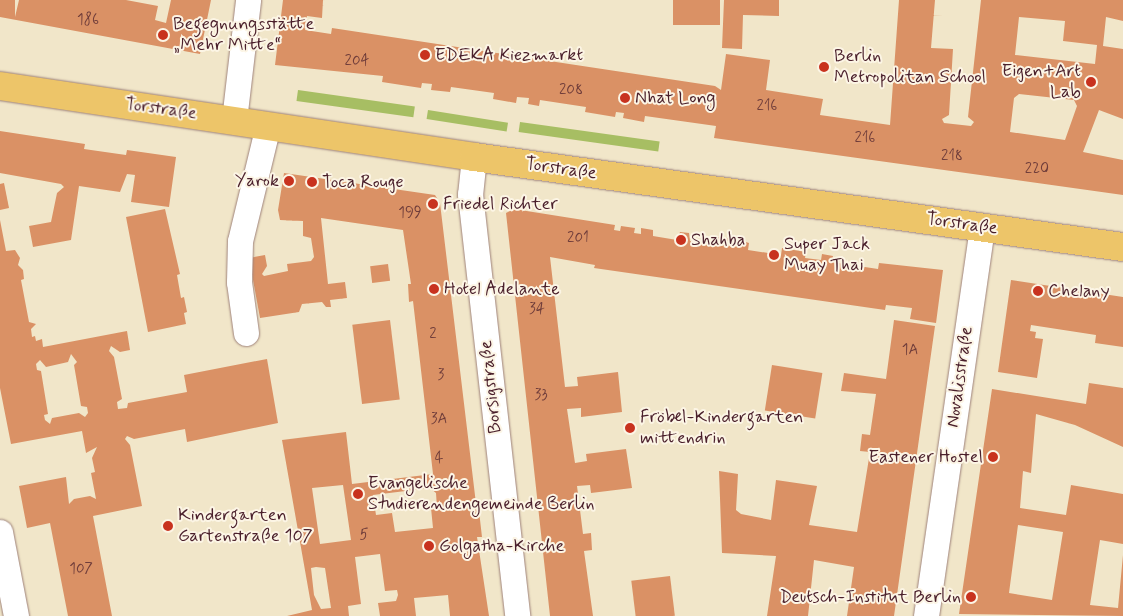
<!DOCTYPE html>
<html>
<head>
<meta charset="utf-8">
<style>
	body { margin:0 }
	#map { position:relative; width:1123px; height:616px; overflow:hidden; background:#f1e6c9; font-family:Mynerve,sans-serif }
	div>[style] { position:absolute }
	[style*='--x'] { left:calc(var(--x)*1px); top:calc(var(--y)*1px); width:calc(var(--w)*1px); rotate:calc(var(--a)*1deg) }
	.green>* { inset:0; background:#a7be63; transform-origin:0 0 }
	.building>* { inset:0; background:#da9165; transform-origin:0 0 }
	.roads { filter:drop-shadow(0 0 1px #9e827a) drop-shadow(0 0 1px #9e827a) }
	.minor>* { height:25px; margin:-12.5px; padding:0 12.5px; transform-origin:12.5px; border-radius:12.5px; background:#fff }
	.major>* { height:28px; margin:-14px; padding:0 14px; transform-origin:14px; border-radius:14px; background:#edc569 }
	.dots>* { width:14px; height:14px; translate:-50% -50%; box-sizing:border-box; border:2px solid #fcf5e5; border-radius:50% }
	span { translate:-50% -50%; white-space:nowrap; text-align:center; line-height:1.15; -webkit-text-stroke:4px #fcf5e5; paint-order:stroke }
	.number-label { font-size:15px; color:#6e3c3a }
	.number-label span { -webkit-text-stroke-width:0 }
	.poi-label { font-size:18px; color:#4a1f2b }
	.left { translate:0 -50%; text-align:left }
	.right { translate:-100% -50%; text-align:right }
	.street-label { font-size:18px; color:#4a1f2b }
</style>
</head>
<body>
<div id="map">
	<div class="green">
		<i style="left:298px;top:90px;width:118px;height:11px;rotate:8deg"></i>
		<i style="left:428px;top:110px;width:81px;height:9px;rotate:9deg"></i>
		<i style="left:520px;top:122px;width:141px;height:10px;rotate:8deg"></i>
	</div>
	<div class="building">
		<i style="clip-path:polygon(0 0,15px 0,15px 17px,19px 0,126px 0,158px 6px,155px 20px,166px 23px,171px 0,211px 0,200px 54px,0 17px)"></i>
		<i style="clip-path:polygon(evenodd,283px 0,323px 0,322px 18px,307px 16px,305px 30px,331px 34px,332px 28px,715px 86px,721px 90px,726px 54px,770px 60px,766px 90px,823px 99px,820px 115px,890px 125px,899px 0,935px 0,931px 48px,953px 49px,949px 115px,942px 119px,944px 123px,971px 126px,974px 122px,968px 117px,981px 0,1123px 0,1123px 21px,1106px 17px,1103px 46px,1123px 49px,1123px 119px,1099px 110px,1083px 152px,1123px 160px,1123px 195px,714px 138px,716px 126px,709px 125px,645px 116px,644px 122px,623px 118px,624px 113px,616px 112px,615px 117px,585px 112px,586px 107px,540px 100px,539px 106px,528px 104px,529px 98px,517px 97px,516px 103px,493px 99px,494px 93px,451px 87px,450px 92px,431px 90px,432px 84px,422px 83px,421px 88px,382px 82px,383px 76px,275px 65px,283px 0,1019px 17px,1065px 21px,1063px 41px,1097px 45px,1095px 64px,1015px 55px,1019px 17px,283px 0,1019px 94px,1074px 100px,1077px 106px,1065px 140px,1010px 132px,1014px 98px,1019px 94px)"></i>
		<i style="left:673px;top:0;width:47px;height:25px"></i>
		<i style="clip-path:polygon(724px 0,779px 0,779px 16px,743px 15px,742px 49px,722px 48px)"></i>
		<i style="clip-path:polygon(0 131px,85px 144px,84px 149px,126px 155px,127px 150px,176px 157px,169px 207px,131px 202px,135px 175px,127px 174px,120px 192px,79px 186px,71px 240px,33px 247px,29px 226px,51px 222px,57px 193px,64px 187px,61px 184px,0 173px)"></i>
		<i style="clip-path:polygon(evenodd,284px 173px,435px 195px,440px 203px,477px 512px,479px 511px,482px 537px,477px 537px,489px 616px,450px 616px,448px 595px,414px 598px,416px 616px,380px 616px,378px 603px,396px 601px,398px 595px,397px 590px,385px 591px,380px 554px,355px 557px,361px 604px,348px 606px,349px 616px,287px 616px,312px 610px,282px 440px,346px 432px,352px 484px,433px 474px,413px 301px,409px 302px,408px 284px,411px 284px,403px 230px,321px 218px,328px 284px,345px 282px,347px 298px,330px 300px,331px 307px,326px 307px,322px 302px,302px 304px,299px 312px,260px 318px,249px 258px,265px 255px,267px 266px,262px 274px,264px 276px,288px 271px,287px 264px,311px 261px,314px 257px,311px 238px,303px 236px,303px 221px,280px 220px,278px 210px,284px 173px,343px 485px,351px 540px,320px 544px,312px 488px,343px 485px,284px 173px,430px 488px,436px 493px,437px 508px,431px 508px,433px 528px,395px 532px,392px 513px,376px 515px,373px 495px,430px 488px,284px 173px,316px 567px,325px 568px,331px 608px,321px 609px,314px 595px,311px 568px,316px 567px)"></i>
		<i style="clip-path:polygon(4px 183px,9px 208px,0 210px,0 184px)"></i>
		<i style="clip-path:polygon(165px 209px,180px 274px,177px 275px,181px 298px,184px 297px,187px 312px,184px 313px,186px 324px,148px 332px,126px 217px)"></i>
		<i style="clip-path:polygon(514px 209px,615px 225px,614px 230px,620px 231px,621px 226px,635px 228px,634px 233px,641px 234px,641px 228px,653px 230px,653px 236px,677px 240px,680px 232px,689px 233px,690px 241px,698px 243px,706px 244px,707px 238px,720px 237px,736px 239px,749px 243px,748px 250px,781px 255px,782px 248px,806px 252px,805px 258px,821px 260px,822px 254px,833px 256px,832px 262px,878px 269px,879px 263px,943px 270px,936px 323px,910px 319px,912px 308px,886px 305px,885px 310px,594px 268px,595px 265px,550px 257px,565px 387px,578px 386px,577px 377px,618px 372px,622px 412px,581px 417px,581px 408px,567px 409px,575px 463px,587px 461px,586px 454px,626px 449px,632px 488px,591px 493px,590px 485px,577px 486px,583px 534px,591px 533px,592px 550px,584px 551px,593px 616px,550px 616px,506px 213px)"></i>
		<i style="clip-path:polygon(evenodd,0 220px,6px 251px,15px 250px,20px 258px,18px 265px,23px 270px,24px 279px,21px 280px,29px 322px,36px 324px,31px 329px,32px 337px,35px 336px,36px 341px,42px 339px,43px 347px,127px 331px,130px 350px,120px 352px,111px 346px,109px 351px,114px 357px,122px 399px,117px 402px,118px 409px,127px 408px,128px 403px,187px 392px,184px 375px,267px 359px,278px 423px,187px 442px,185px 429px,134px 439px,127px 436px,125px 439px,130px 445px,142px 506px,93px 516px,112px 616px,68px 616px,50px 523px,27px 528px,19px 486px,66px 477px,69px 504px,74px 499px,90px 496px,96px 499px,91px 473px,95px 472px,92px 458px,97px 447px,86px 453px,82px 431px,11px 444px,0 388px,0 220px,71px 354px,77px 362px,74px 365px,81px 406px,87px 407px,88px 413px,85px 417px,79px 413px,52px 418px,50px 424px,45px 420px,44px 415px,48px 414px,41px 371px,37px 370px,36px 364px,40px 360px,46px 367px,68px 362px,71px 354px)"></i>
		<i style="left:388px;top:264px;width:17px;height:18px;rotate:83deg"></i>
		<i style="clip-path:polygon(1011px 280px,1123px 297px,1123px 347px,1095px 343px,1096px 335px,1031px 325px,1030px 331px,1036px 332px,1035px 338px,1043px 339px,1037px 378px,998px 372px)"></i>
		<i style="left:390px;top:320px;width:80px;height:38px;rotate:83deg"></i>
		<i style="clip-path:polygon(894px 320px,935px 326px,894px 616px,847px 616px,854px 567px,814px 560px,808px 616px,767px 616px,776px 556px,722px 553px,719px 471px,738px 474px,736px 510px,741px 514px,771px 520px,776px 480px,817px 486px,809px 525px,857px 532px,870px 452px,860px 451px,862px 434px,870px 435px,876px 394px,841px 391px,844px 373px,886px 379px)"></i>
		<i style="left:772px;top:365px;width:51px;height:46px;rotate:9deg"></i>
		<i style="clip-path:polygon(evenodd,1089px 383px,1123px 388px,1123px 447px,1075px 425px,1036px 414px,1031px 473px,1023px 471px,1020px 508px,1066px 515px,1071px 485px,1123px 494px,1123px 544px,1100px 540px,1090px 605px,1118px 608px,1123px 555px,1123px 616px,959px 614px,992px 389px,1086px 404px,1089px 383px,1018px 525px,1063px 532px,1052px 600px,1009px 593px,1018px 525px)"></i>
		<i style="left:670px;top:576px;width:40px;height:39px;rotate:83deg"></i>
	</div>
	<div class="roads">
		<div class="minor">
			<i style="--x:234;--y:120;--w:121;--a:-83.3"></i>
			<i style="--x:474;--y:157;--w:37;--a:96"></i>
			<i style="--x:470;--y:194;--w:425;--a:83.6"></i>
			<i style="--x:246;--y:333;--w:51;--a:-97.8"></i>
			<i style="--x:239;--y:282;--w:41;--a:-88.6"></i>
			<i style="--x:240;--y:241;--w:119;--a:-76.4"></i>
			<i style="--x:0;--y:532;--w:86;--a:79.2"></i>
			<i style="--x:926;--y:616;--w:393;--a:-81.8"></i>
		</div>
		<div class="major">
			<i style="--x:0;--y:86;--w:479;--a:8.5"></i>
			<i style="--x:474;--y:157;--w:655;--a:7.9"></i>
		</div>
	</div>
	<div class="dots">
		<i style="left:163px;top:35px;background:#c8321e"></i>
		<i style="left:425px;top:55px;background:#c8321e"></i>
		<i style="left:824px;top:67px;background:#c8321e"></i>
		<i style="left:1091px;top:82px;background:#c8321e"></i>
		<i style="left:625px;top:98px;background:#c8321e"></i>
		<i style="left:289px;top:181px;background:#c8321e"></i>
		<i style="left:312px;top:182px;background:#c8321e"></i>
		<i style="left:433px;top:204px;background:#c8321e"></i>
		<i style="left:681px;top:240px;background:#c8321e"></i>
		<i style="left:774px;top:255px;background:#c8321e"></i>
		<i style="left:434px;top:289px;background:#c8321e"></i>
		<i style="left:1038px;top:291px;background:#c8321e"></i>
		<i style="left:630px;top:428px;background:#c8321e"></i>
		<i style="left:993px;top:457px;background:#c8321e"></i>
		<i style="left:358px;top:494px;background:#c8321e"></i>
		<i style="left:168px;top:526px;background:#c8321e"></i>
		<i style="left:429px;top:546px;background:#c8321e"></i>
		<i style="left:971px;top:597px;background:#c8321e"></i>
	</div>
	<div class="number-label">
		<span style="left:88px;top:21px">186</span>
		<span style="left:357px;top:62px">204</span>
		<span style="left:571px;top:91px">208</span>
		<span style="left:767px;top:107px">216</span>
		<span style="left:865px;top:139px">216</span>
		<span style="left:952px;top:157px">218</span>
		<span style="left:1037px;top:170px">220</span>
		<span style="left:410px;top:214px">199</span>
		<span style="left:578px;top:239px">201</span>
		<span style="left:537px;top:310px">34</span>
		<span style="left:433px;top:335px">2</span>
		<span style="left:910px;top:351px">1A</span>
		<span style="left:441px;top:376px">3</span>
		<span style="left:541px;top:396px">33</span>
		<span style="left:439px;top:420px">3A</span>
		<span style="left:439px;top:459px">4</span>
		<span style="left:364px;top:536px">5</span>
		<span style="left:81px;top:570px">107</span>
	</div>
	<div class="poi-label">
		<span class="left" style="left:173px;top:35px">Begegnungsstätte<br>„Mehr Mitte“</span>
		<span class="left" style="left:435px;top:55px">EDEKA Kiezmarkt</span>
		<span class="left" style="left:834px;top:67px">Berlin<br>Metropolitan School</span>
		<span class="right" style="left:1081px;top:82px">Eigen+Art<br>Lab</span>
		<span class="left" style="left:635px;top:98px">Nhat Long</span>
		<span class="right" style="left:279px;top:181px">Yarok</span>
		<span class="left" style="left:322px;top:182px">Toca Rouge</span>
		<span class="left" style="left:443px;top:204px">Friedel Richter</span>
		<span class="left" style="left:691px;top:240px">Shahba</span>
		<span class="left" style="left:784px;top:255px">Super Jack<br>Muay Thai</span>
		<span class="left" style="left:444px;top:289px">Hotel Adelante</span>
		<span class="left" style="left:1048px;top:291px">Chelany</span>
		<span class="left" style="left:640px;top:428px">Fröbel-Kindergarten<br>mittendrin</span>
		<span class="right" style="left:983px;top:457px">Eastener Hostel</span>
		<span class="left" style="left:368px;top:494px">Evangelische<br>Studierendengemeinde Berlin</span>
		<span class="left" style="left:178px;top:526px">Kindergarten<br>Gartenstraße 107</span>
		<span class="left" style="left:439px;top:546px">Golgatha-Kirche</span>
		<span class="right" style="left:961px;top:597px">Deutsch-Institut Berlin</span>
	</div>
	<div class="street-label">
		<span style="left:161px;top:109px;rotate:8deg">Torstraße</span>
		<span style="left:561px;top:169px;rotate:8deg">Torstraße</span>
		<span style="left:962px;top:224px;rotate:8deg">Torstraße</span>
		<span style="left:960px;top:377px;rotate:-82deg">Novalisstraße</span>
		<span style="left:491px;top:387px;rotate:-96deg">Borsigstraße</span>
	</div>
</div>
</body>
</html>
